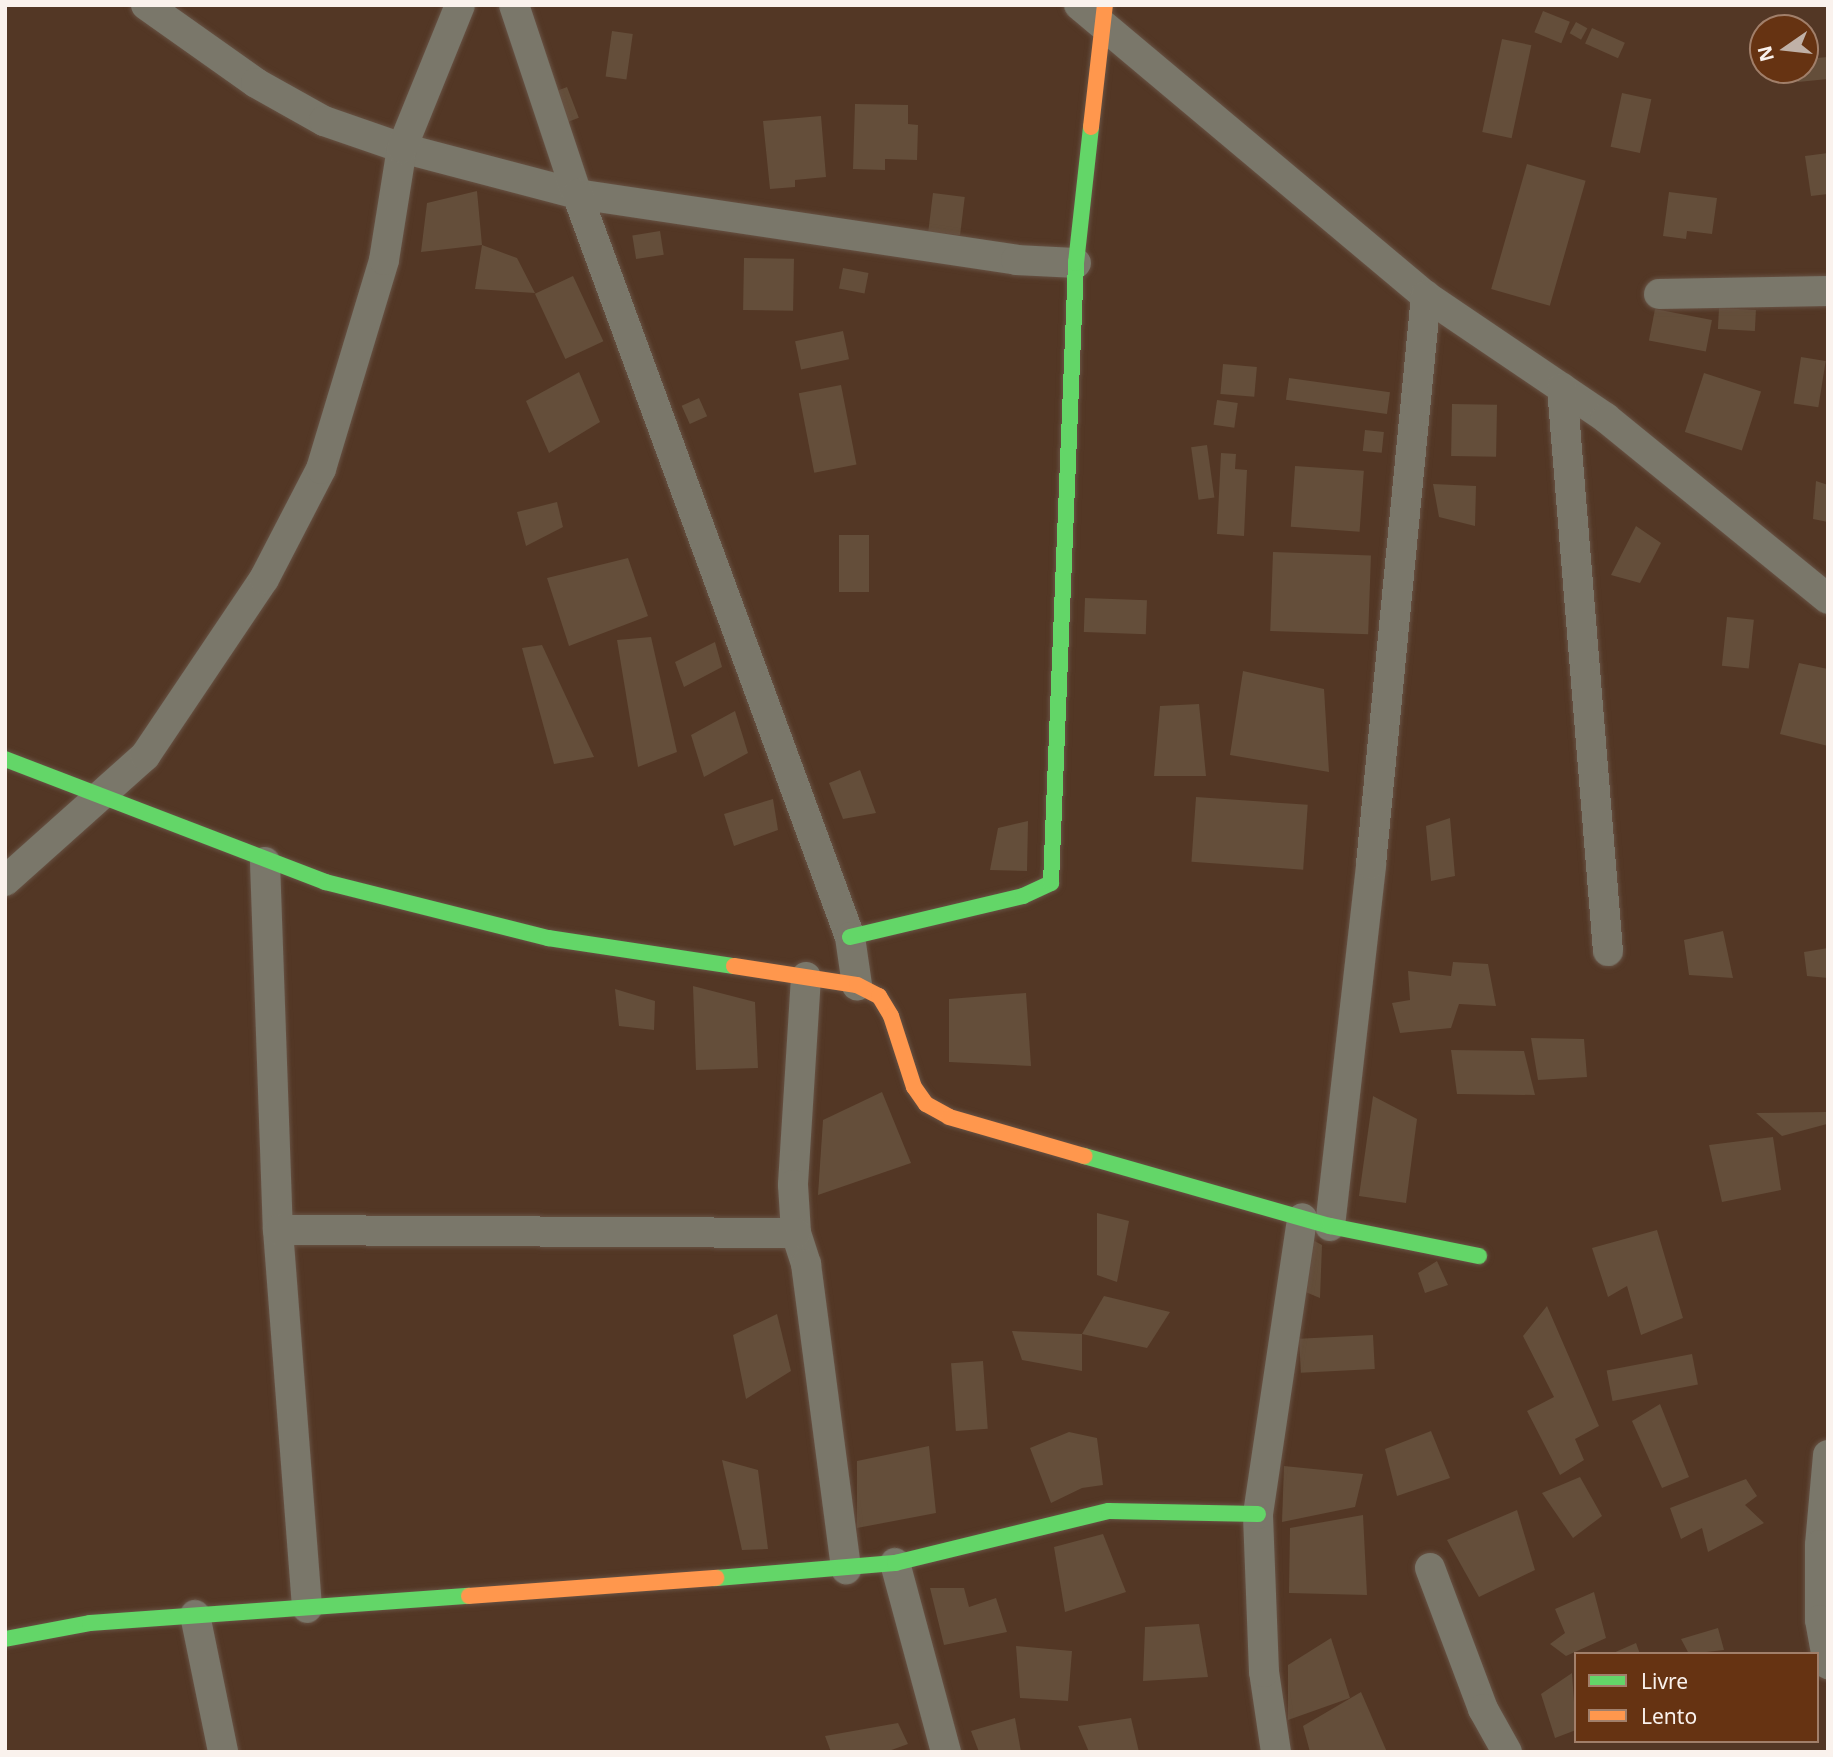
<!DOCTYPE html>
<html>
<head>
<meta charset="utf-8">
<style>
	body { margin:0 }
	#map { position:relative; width:1833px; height:1757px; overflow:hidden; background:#533725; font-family:"Noto Sans",sans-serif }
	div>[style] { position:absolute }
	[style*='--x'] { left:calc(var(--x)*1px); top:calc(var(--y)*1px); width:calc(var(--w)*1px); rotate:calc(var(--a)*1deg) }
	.building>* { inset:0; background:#644e3a; transform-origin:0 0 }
	.roads { filter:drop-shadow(0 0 2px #675244) drop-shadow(0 0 2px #675244) }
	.street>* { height:30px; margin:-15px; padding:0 15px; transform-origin:15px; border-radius:15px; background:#7a776a }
	.fast>* { height:16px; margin:-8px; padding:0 8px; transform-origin:8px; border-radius:8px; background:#63d668 }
	.slow>* { height:16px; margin:-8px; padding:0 8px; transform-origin:8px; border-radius:8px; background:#ff974d }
	span { translate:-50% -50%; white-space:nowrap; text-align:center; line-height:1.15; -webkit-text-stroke:5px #663312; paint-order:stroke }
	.frame { position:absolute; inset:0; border:7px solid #faf2ed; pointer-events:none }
	.legend { position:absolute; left:1574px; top:1652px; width:245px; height:91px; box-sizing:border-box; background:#663312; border:2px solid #a17f6a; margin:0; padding:9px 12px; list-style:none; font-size:21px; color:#faf2ed }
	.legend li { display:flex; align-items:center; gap:14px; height:35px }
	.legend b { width:35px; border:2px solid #a17f6a }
	.north { position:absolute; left:1749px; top:14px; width:70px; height:70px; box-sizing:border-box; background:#663312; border:2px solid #a17f6a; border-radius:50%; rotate:256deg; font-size:19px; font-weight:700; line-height:28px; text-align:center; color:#faf2ed }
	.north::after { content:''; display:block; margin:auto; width:24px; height:32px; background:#c0b1a7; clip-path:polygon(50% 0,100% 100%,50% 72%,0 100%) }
</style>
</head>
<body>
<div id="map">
	<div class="building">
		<i style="left:1543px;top:11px;width:29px;height:23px;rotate:22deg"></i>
		<i style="left:1576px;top:22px;width:13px;height:13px;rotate:29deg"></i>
		<i style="left:1592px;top:28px;width:36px;height:17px;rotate:24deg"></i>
		<i style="left:612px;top:31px;width:21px;height:46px;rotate:8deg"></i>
		<i style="left:1502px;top:39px;width:30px;height:95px;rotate:12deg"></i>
		<i style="clip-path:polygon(1828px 57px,1828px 79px,1798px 82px,1797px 70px,1805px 70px,1805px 59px)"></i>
		<i style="left:567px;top:87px;width:33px;height:18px;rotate:69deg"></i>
		<i style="left:1622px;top:93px;width:30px;height:55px;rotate:12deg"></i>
		<i style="clip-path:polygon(855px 104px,908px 105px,908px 124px,918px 125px,917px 160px,885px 159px,885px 170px,853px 169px)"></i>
		<i style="clip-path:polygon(821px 116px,826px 177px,795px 180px,795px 187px,770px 189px,763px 121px)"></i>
		<i style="clip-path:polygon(1828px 153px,1828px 194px,1811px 196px,1805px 156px)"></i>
		<i style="left:1527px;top:164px;width:61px;height:130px;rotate:16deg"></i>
		<i style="clip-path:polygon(477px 191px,482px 245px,517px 258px,535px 293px,475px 289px,482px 245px,421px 252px,427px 203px)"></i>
		<i style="clip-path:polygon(1669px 192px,1717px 198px,1712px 234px,1687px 231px,1686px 239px,1663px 236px)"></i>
		<i style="left:933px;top:193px;width:32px;height:39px;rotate:7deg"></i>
		<i style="left:660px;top:231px;width:24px;height:28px;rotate:81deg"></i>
		<i style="left:744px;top:258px;width:50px;height:52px;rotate:1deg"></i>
		<i style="left:843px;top:268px;width:26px;height:21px;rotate:11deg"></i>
		<i style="left:573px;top:276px;width:72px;height:42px;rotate:65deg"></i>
		<i style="left:1719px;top:308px;width:37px;height:21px;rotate:3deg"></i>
		<i style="left:1655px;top:309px;width:58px;height:32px;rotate:11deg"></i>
		<i style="left:843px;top:331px;width:29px;height:49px;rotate:78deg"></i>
		<i style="left:1801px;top:357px;width:25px;height:47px;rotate:9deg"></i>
		<i style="left:1223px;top:364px;width:34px;height:30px;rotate:5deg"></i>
		<i style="clip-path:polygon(579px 372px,600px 422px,549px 453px,526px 401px)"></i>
		<i style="left:1704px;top:373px;width:60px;height:62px;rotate:18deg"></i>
		<i style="left:1289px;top:378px;width:102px;height:22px;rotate:8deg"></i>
		<i style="left:841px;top:385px;width:81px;height:43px;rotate:79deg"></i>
		<i style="left:699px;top:398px;width:20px;height:19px;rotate:66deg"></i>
		<i style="left:1217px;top:400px;width:21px;height:25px;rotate:8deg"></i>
		<i style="left:1452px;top:404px;width:45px;height:52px;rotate:1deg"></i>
		<i style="left:1365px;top:430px;width:19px;height:21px;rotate:6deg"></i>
		<i style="left:1207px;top:445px;width:53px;height:16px;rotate:82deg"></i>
		<i style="clip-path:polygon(1221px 453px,1236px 454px,1235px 469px,1247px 470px,1244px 536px,1217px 534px)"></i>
		<i style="left:1295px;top:466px;width:69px;height:61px;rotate:4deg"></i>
		<i style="clip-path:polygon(1816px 481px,1828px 485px,1828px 522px,1813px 519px)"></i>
		<i style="clip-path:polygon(1433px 484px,1476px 486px,1475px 526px,1439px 517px)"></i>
		<i style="clip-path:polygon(557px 502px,563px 527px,526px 546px,517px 512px)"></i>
		<i style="clip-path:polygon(1636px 526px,1661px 543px,1640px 583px,1611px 575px)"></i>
		<i style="left:839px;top:535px;width:30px;height:57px"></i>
		<i style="left:1273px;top:552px;width:98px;height:79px;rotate:2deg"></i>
		<i style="clip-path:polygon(628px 558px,648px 616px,569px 646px,547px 578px)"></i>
		<i style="left:1085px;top:598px;width:62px;height:34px;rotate:2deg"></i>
		<i style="left:1727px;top:617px;width:27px;height:49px;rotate:6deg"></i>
		<i style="clip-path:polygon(651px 637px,677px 752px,638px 767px,617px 640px)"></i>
		<i style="clip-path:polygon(715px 642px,722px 667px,684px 687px,675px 662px)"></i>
		<i style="clip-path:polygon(542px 645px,594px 757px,554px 764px,522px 648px)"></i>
		<i style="clip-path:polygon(1799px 663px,1828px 669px,1828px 746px,1780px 734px)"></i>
		<i style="clip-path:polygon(1243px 671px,1324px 689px,1329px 772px,1230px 755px)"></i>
		<i style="clip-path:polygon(1199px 704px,1206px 776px,1154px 776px,1160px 706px)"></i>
		<i style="clip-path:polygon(735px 711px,748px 753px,704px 777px,691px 735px)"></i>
		<i style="clip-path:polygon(860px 770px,876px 813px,843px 819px,829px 783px)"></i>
		<i style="left:1196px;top:797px;width:112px;height:65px;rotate:4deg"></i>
		<i style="clip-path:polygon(773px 799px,778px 830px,734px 846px,724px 814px)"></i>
		<i style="clip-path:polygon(1450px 818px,1455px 876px,1431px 881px,1426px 826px)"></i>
		<i style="clip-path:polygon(1028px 821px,1027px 871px,990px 870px,998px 828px)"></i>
		<i style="clip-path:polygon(1723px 931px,1733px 978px,1689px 975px,1684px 940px)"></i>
		<i style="clip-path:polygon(1828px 948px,1828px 978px,1807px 976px,1804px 952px)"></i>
		<i style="clip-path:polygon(1453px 962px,1488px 964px,1496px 1006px,1459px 1004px,1451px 1028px,1400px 1033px,1392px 1003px,1410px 1000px,1408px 971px,1451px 976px)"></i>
		<i style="clip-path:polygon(693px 986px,755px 1002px,758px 1068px,696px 1070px)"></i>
		<i style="clip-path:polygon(615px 989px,655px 1001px,654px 1030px,619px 1026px)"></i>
		<i style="clip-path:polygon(1026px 993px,1031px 1066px,949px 1062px,949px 999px)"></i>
		<i style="clip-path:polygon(1531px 1038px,1584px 1039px,1587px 1077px,1538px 1080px)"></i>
		<i style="clip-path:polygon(1451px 1050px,1524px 1051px,1535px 1095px,1457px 1094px)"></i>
		<i style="clip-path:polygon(882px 1092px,911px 1163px,818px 1195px,823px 1120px)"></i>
		<i style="clip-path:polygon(1373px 1096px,1417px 1119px,1406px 1203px,1359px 1196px)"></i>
		<i style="clip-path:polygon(1826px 1112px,1827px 1124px,1782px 1136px,1756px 1113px)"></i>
		<i style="clip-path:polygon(1773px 1137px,1781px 1190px,1722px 1202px,1709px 1145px)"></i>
		<i style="clip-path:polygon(1097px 1213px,1129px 1221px,1117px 1282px,1097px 1275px)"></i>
		<i style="clip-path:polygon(1657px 1230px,1683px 1318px,1641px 1335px,1627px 1286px,1608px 1297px,1592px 1248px)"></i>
		<i style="clip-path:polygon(1309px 1238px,1322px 1245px,1320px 1298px,1303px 1291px)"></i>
		<i style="clip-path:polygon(1437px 1261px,1448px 1285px,1425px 1293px,1418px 1273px)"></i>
		<i style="clip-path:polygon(1104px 1296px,1170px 1312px,1147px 1348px,1082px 1334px)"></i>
		<i style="clip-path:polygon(1547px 1306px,1599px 1426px,1575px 1439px,1584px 1460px,1560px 1475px,1527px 1411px,1554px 1397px,1523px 1336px)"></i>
		<i style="clip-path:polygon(777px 1314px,791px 1371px,746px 1399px,733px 1335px)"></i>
		<i style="clip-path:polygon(1012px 1331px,1082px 1334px,1082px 1371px,1022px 1360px)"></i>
		<i style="left:1373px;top:1335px;width:34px;height:74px;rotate:87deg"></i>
		<i style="left:1692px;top:1354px;width:31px;height:87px;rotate:79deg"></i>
		<i style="left:983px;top:1361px;width:68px;height:32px;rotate:86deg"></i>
		<i style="clip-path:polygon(1660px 1404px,1689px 1477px,1662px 1488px,1632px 1421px)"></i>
		<i style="clip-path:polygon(1431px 1431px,1450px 1478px,1397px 1496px,1385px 1449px)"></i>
		<i style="clip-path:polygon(1069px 1432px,1097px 1438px,1103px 1485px,1082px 1488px,1051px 1503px,1030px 1448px)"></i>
		<i style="clip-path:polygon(929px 1446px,936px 1513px,857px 1528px,857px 1461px)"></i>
		<i style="clip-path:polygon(722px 1460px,758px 1470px,768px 1549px,742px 1550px)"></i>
		<i style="clip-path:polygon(1284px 1466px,1363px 1474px,1355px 1507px,1282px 1522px)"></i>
		<i style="clip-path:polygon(1580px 1477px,1602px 1516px,1573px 1538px,1542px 1493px)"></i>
		<i style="clip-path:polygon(1746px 1479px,1757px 1496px,1745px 1505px,1764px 1523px,1708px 1552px,1702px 1528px,1681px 1539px,1670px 1508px)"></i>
		<i style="clip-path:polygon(1517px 1510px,1535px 1570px,1479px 1597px,1447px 1540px)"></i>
		<i style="clip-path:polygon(1363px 1515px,1367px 1595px,1289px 1593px,1290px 1528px)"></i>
		<i style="clip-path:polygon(1103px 1534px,1126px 1592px,1065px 1612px,1054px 1547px)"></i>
		<i style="clip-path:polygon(930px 1588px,964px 1588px,969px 1607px,996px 1598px,1007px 1632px,944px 1645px)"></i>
		<i style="clip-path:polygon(1594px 1592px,1606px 1638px,1566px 1656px,1550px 1644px,1565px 1633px,1555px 1609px)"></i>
		<i style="clip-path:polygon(1199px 1624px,1208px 1677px,1143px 1681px,1145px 1627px)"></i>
		<i style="clip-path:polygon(1718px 1628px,1724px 1650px,1689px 1654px,1681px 1639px)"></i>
		<i style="clip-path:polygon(1331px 1638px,1350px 1698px,1288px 1720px,1288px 1665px)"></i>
		<i style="clip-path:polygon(1636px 1643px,1640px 1654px,1611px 1654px)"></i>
		<i style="clip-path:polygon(1016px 1646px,1072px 1651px,1068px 1701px,1020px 1698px)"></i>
		<i style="clip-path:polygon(1572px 1673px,1576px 1730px,1555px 1738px,1541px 1694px)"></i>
		<i style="clip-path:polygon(1361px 1692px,1387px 1752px,1310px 1752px,1303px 1726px)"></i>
		<i style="clip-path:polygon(1015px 1718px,1021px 1752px,979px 1752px,971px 1731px)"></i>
		<i style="clip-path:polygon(1131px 1718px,1139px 1752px,1089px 1752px,1078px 1726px)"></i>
		<i style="clip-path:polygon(898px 1723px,908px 1744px,886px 1752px,831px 1752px,825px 1736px)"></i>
	</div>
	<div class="roads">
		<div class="street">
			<i style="--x:146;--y:5;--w:135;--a:35.3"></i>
			<i style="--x:256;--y:83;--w:78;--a:29.2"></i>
			<i style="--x:324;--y:121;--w:83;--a:19.1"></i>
			<i style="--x:402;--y:148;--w:181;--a:14.7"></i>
			<i style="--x:577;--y:194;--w:444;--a:8.5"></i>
			<i style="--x:1016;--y:260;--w:60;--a:2.9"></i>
			<i style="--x:514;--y:5;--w:199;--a:71.6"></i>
			<i style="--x:577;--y:194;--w:792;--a:69.83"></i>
			<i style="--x:850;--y:937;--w:49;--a:81.7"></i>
			<i style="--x:1079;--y:5;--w:453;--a:40"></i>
			<i style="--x:1426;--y:296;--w:217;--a:34.1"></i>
			<i style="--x:1606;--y:418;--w:286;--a:39.2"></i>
			<i style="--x:1659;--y:294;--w:169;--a:-1"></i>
			<i style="--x:1562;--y:388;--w:565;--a:85.33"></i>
			<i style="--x:265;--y:862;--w:368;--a:88"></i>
			<i style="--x:278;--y:1230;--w:379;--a:85.6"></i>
			<i style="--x:5;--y:881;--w:188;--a:-41.8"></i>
			<i style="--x:145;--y:756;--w:213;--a:-56.1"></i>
			<i style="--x:264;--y:579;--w:124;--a:-62.6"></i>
			<i style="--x:321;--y:469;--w:218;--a:-73.2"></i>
			<i style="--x:384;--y:260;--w:113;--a:-80.9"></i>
			<i style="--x:402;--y:148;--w:154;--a:-67.9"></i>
			<i style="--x:806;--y:977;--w:208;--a:93.6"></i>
			<i style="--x:793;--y:1185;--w:48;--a:86.4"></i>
			<i style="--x:796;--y:1233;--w:33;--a:72"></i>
			<i style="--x:806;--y:1264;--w:308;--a:82.5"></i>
			<i style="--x:1330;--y:1226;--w:364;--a:-83.5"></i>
			<i style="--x:1371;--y:864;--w:571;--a:-84.47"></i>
			<i style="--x:278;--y:1230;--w:518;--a:0.33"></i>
			<i style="--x:1828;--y:1455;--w:90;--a:95.1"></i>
			<i style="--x:1820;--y:1545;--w:75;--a:90"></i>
			<i style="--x:1820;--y:1620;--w:45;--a:79.7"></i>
			<i style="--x:895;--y:1563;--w:196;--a:74.9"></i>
			<i style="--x:1430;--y:1568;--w:151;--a:69.4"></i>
			<i style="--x:1483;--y:1709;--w:49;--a:60.8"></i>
			<i style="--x:195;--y:1615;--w:140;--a:78.4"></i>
			<i style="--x:1276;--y:1752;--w:81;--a:-98.5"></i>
			<i style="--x:1264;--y:1672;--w:158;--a:-92.2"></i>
			<i style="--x:1258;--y:1514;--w:299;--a:-81.5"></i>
		</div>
		<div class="fast">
			<i style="--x:5;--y:759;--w:343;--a:21"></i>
			<i style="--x:325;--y:882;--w:230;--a:14.1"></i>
			<i style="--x:548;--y:938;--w:188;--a:8.6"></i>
			<i style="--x:850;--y:937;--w:178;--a:-13.3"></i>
			<i style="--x:1023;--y:896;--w:31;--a:-25"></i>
			<i style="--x:1051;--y:883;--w:621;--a:-87.69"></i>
			<i style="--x:1076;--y:263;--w:137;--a:-83.7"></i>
			<i style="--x:1084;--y:1156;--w:256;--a:15.9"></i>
			<i style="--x:1330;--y:1226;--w:152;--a:11.4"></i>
			<i style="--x:716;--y:1578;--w:180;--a:-4.8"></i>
			<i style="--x:895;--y:1563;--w:220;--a:-13.7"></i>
			<i style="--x:1109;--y:1511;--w:149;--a:1.2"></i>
			<i style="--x:5;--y:1639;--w:86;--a:-10.7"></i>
			<i style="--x:90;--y:1623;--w:380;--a:-4.1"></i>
		</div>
		<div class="slow">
			<i style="--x:1091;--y:127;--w:123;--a:-83.5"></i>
			<i style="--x:734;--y:966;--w:124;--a:8.8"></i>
			<i style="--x:857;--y:985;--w:25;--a:27"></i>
			<i style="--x:879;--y:996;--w:23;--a:59"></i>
			<i style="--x:891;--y:1016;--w:75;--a:72.1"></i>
			<i style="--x:914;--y:1087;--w:21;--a:55"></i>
			<i style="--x:926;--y:1104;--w:26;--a:29"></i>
			<i style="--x:949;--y:1117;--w:141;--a:16.1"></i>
			<i style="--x:469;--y:1596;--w:248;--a:-4.2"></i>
		</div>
	</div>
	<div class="frame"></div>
	<ul class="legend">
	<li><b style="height:9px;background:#63d668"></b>Livre</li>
	<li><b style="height:9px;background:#ff974d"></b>Lento</li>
	</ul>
	<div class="north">N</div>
</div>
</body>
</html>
